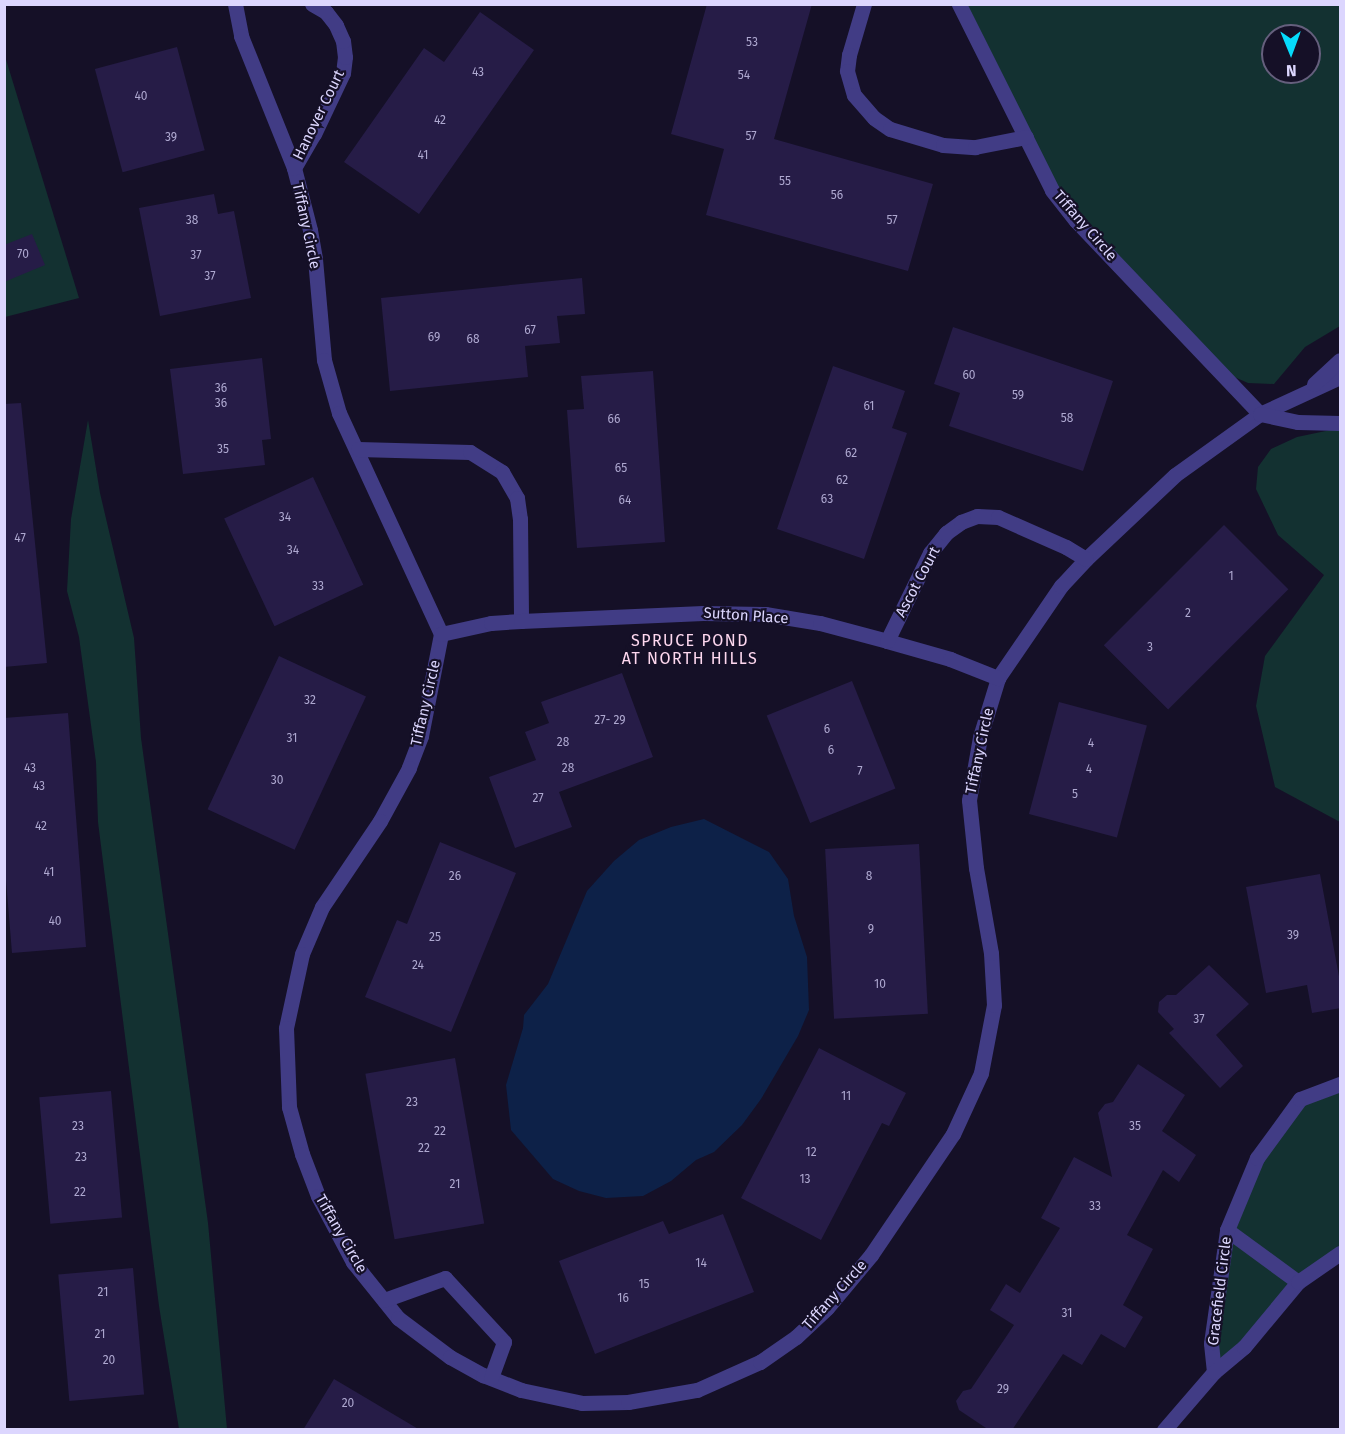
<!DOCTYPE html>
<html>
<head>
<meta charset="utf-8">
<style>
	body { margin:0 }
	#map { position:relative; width:1345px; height:1434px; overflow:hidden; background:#151027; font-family:"Fira Sans",sans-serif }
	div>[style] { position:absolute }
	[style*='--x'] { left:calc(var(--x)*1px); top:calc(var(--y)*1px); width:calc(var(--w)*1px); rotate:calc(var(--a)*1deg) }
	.green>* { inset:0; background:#133131 }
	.water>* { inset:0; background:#0d2148 }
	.building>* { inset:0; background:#261c47; transform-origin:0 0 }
	.street>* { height:15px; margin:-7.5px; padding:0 7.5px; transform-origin:7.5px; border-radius:7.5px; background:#413c85 }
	span { translate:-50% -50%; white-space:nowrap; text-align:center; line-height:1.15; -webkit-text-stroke:4.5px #151027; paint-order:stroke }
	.number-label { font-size:12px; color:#aea8d0 }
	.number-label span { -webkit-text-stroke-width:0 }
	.street-label { font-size:15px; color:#dcd6fe }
	.neighbourhood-label { font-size:16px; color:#fed8ef; letter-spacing:1.5px }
	.frame { position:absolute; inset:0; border:6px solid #dcd6fe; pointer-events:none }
	.north { position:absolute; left:1261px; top:24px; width:60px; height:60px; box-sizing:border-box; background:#151027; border:2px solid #655f7d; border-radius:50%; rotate:179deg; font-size:16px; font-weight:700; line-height:24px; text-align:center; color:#dcd6fe }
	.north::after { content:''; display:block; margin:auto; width:21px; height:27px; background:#06dbfb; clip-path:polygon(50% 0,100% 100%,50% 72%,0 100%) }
</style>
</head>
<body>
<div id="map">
	<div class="green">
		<i style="clip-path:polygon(evenodd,959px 5px,1340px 5px,1340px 326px,1305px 347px,1274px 384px,1248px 383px,1223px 372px,1076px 221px,959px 5px,1273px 36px,1309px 36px,1309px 72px,1273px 72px,1273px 36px)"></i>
		<i style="clip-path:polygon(4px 53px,79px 298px,5px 317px,4px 317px)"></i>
		<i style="clip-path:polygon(88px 420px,100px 493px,134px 638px,141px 738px,208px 1223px,227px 1429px,179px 1429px,159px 1306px,98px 822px,96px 762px,79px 637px,67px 591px,71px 519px)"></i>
		<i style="clip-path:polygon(1340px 428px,1340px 822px,1275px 787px,1256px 706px,1265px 656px,1324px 575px,1278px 535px,1256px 489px,1258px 467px,1271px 449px,1297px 437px)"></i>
		<i style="clip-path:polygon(1340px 1084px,1340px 1253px,1298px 1282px,1214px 1372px,1227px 1230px,1257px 1158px,1300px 1099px)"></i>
	</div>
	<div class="water">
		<i style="clip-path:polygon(704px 819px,769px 852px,788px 879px,794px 916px,807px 957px,809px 1010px,798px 1036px,761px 1099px,742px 1125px,714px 1152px,696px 1160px,671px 1181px,643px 1196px,606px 1198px,579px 1191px,553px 1179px,511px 1130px,506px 1085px,523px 1028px,524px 1015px,548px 984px,587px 891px,614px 861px,639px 840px,671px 827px)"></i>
	</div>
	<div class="building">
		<i style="clip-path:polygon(707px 4px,812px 4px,774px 139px,933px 184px,908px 271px,706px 215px,724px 149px,671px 134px)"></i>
		<i style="clip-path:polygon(480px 12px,534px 50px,419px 214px,344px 162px,424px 48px,444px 62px)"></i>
		<i style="left:177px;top:47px;width:107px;height:85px;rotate:75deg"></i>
		<i style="clip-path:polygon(214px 194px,218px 214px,234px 211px,251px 298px,160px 316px,139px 208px)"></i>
		<i style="clip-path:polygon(32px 234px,45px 265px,4px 282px,4px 245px)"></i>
		<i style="clip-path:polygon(582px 278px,585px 314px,557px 316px,560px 343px,525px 346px,528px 377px,390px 391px,381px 298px)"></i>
		<i style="clip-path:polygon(953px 327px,1113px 381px,1083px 471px,949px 426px,960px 393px,934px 384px)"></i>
		<i style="clip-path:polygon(262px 358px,271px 439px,262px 440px,265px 465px,183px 474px,170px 369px)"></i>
		<i style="clip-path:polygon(833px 366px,905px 391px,892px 428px,907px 433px,864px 559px,777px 529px)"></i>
		<i style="clip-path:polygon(653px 371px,665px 542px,577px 548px,567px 410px,584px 409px,581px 376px)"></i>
		<i style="clip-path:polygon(21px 403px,47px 663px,4px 667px,4px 404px)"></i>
		<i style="left:313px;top:477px;width:119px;height:98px;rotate:65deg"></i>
		<i style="left:1224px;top:525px;width:91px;height:170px;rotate:45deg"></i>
		<i style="left:279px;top:656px;width:96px;height:169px;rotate:25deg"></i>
		<i style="clip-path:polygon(622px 673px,653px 757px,559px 792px,572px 827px,515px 848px,489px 777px,536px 760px,525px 732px,549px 723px,541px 702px)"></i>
		<i style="left:852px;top:681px;width:116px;height:92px;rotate:68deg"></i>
		<i style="left:1059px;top:702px;width:91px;height:116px;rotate:15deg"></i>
		<i style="clip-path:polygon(68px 713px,86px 947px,12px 953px,4px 856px,4px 718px)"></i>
		<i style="clip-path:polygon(440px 842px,516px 873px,451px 1032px,365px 997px,397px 920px,407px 924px)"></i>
		<i style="left:919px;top:844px;width:170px;height:94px;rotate:87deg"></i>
		<i style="clip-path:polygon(1320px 874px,1341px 987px,1341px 1008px,1312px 1013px,1307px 985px,1266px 993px,1246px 887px)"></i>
		<i style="clip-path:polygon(1209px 965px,1249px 1004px,1216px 1035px,1243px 1066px,1220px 1088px,1169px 1033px,1174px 1029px,1158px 1012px,1159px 1002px,1167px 995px,1176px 995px)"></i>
		<i style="clip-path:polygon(819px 1048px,906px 1093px,889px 1126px,882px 1123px,821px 1240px,741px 1198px)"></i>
		<i style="left:455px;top:1058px;width:168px;height:91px;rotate:80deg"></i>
		<i style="clip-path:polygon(1138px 1064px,1185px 1095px,1162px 1131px,1196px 1155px,1179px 1182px,1163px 1170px,1127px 1235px,1153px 1249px,1123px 1305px,1143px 1317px,1125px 1348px,1101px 1334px,1082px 1365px,1063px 1354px,1012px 1430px,989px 1430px,959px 1410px,956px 1401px,963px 1391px,971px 1389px,1014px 1325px,990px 1310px,1006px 1284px,1020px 1293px,1060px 1228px,1041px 1218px,1074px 1157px,1112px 1177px,1098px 1113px,1105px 1104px,1113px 1102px)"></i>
		<i style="left:111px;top:1091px;width:127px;height:72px;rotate:85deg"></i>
		<i style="clip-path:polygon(723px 1214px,754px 1292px,595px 1354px,559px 1261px,663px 1221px,669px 1234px)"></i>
		<i style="left:133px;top:1268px;width:127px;height:75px;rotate:85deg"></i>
		<i style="clip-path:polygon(334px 1379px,420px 1430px,303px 1430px)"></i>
	</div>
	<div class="street">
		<i style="--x:235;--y:4;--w:33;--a:79"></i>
		<i style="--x:241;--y:36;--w:142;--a:68.1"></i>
		<i style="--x:294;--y:168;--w:64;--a:75.5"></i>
		<i style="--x:310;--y:230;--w:29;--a:80"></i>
		<i style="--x:315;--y:259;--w:101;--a:84.9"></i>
		<i style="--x:324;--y:360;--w:55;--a:74.2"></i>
		<i style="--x:339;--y:413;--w:243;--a:65.2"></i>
		<i style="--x:441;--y:634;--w:104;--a:101.1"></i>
		<i style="--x:421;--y:736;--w:34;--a:111"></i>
		<i style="--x:409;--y:768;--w:60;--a:118.7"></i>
		<i style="--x:380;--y:821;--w:104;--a:124"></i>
		<i style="--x:322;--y:907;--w:51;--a:113.1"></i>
		<i style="--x:302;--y:954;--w:76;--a:102.2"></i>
		<i style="--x:286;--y:1028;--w:79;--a:87.8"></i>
		<i style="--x:289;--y:1107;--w:49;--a:74.5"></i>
		<i style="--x:302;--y:1154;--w:45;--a:69.1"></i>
		<i style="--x:318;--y:1196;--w:75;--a:62.1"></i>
		<i style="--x:353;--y:1262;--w:72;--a:51.2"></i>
		<i style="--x:398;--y:1318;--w:65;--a:36.9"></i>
		<i style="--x:450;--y:1357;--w:38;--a:29"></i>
		<i style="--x:483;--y:1375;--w:41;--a:21.5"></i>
		<i style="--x:521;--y:1390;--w:62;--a:12"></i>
		<i style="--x:582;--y:1403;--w:46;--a:-1.2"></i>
		<i style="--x:628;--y:1402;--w:70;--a:-9.9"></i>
		<i style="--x:697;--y:1390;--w:69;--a:-24"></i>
		<i style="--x:760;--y:1362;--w:44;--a:-34.8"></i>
		<i style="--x:796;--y:1337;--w:42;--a:-43.1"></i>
		<i style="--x:827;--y:1308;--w:69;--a:-50.3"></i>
		<i style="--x:871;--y:1255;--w:146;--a:-55.9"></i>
		<i style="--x:953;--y:1134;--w:67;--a:-65.3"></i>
		<i style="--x:981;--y:1073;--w:69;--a:-79.2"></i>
		<i style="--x:994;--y:1005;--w:52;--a:-93.3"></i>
		<i style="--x:991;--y:953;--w:86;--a:-100"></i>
		<i style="--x:976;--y:868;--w:68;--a:-95.9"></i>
		<i style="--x:969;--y:800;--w:64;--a:-80.1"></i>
		<i style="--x:980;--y:737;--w:62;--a:-73"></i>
		<i style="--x:998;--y:678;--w:112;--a:-55.6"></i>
		<i style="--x:1061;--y:586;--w:37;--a:-47"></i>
		<i style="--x:1086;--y:559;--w:122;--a:-43.3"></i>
		<i style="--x:1175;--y:475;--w:105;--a:-35.7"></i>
		<i style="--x:1260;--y:414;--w:267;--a:-133.6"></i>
		<i style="--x:1076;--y:221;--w:39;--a:-128"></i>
		<i style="--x:1052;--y:190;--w:208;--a:-116.6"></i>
		<i style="--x:864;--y:4;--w:53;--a:106.4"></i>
		<i style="--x:849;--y:55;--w:16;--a:97"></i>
		<i style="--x:847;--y:71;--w:25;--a:74"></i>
		<i style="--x:854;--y:95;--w:30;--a:49"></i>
		<i style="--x:874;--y:118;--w:19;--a:35"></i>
		<i style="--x:890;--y:129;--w:55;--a:16.8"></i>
		<i style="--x:943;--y:145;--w:32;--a:4"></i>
		<i style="--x:975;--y:147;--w:52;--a:-11.1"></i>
		<i style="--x:294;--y:168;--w:39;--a:-60"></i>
		<i style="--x:314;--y:134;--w:68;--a:-64.6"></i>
		<i style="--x:343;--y:73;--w:16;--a:-83"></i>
		<i style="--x:345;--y:57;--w:16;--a:-97"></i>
		<i style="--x:343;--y:41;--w:17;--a:-114"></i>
		<i style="--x:336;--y:25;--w:16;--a:-128"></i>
		<i style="--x:326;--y:12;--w:16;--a:-150"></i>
		<i style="--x:1340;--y:377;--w:88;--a:155.2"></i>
		<i style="--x:1260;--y:414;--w:39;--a:12"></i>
		<i style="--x:1298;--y:422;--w:42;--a:1.4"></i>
		<i style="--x:1314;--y:384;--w:35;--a:-43"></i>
		<i style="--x:358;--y:449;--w:112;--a:1.5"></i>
		<i style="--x:470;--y:452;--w:38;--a:32"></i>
		<i style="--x:502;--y:472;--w:30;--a:60"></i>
		<i style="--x:517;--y:498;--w:21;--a:82"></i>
		<i style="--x:520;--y:519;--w:102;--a:89.4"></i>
		<i style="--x:441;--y:634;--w:51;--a:-12.4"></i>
		<i style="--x:491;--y:623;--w:30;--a:-4"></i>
		<i style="--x:521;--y:621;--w:182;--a:-2.5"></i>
		<i style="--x:703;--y:613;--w:62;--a:0.9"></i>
		<i style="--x:765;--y:614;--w:56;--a:9.3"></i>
		<i style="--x:820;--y:623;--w:69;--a:15"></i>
		<i style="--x:887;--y:641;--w:66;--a:15.9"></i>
		<i style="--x:950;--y:659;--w:52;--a:21.6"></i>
		<i style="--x:887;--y:641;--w:98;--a:-64"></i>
		<i style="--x:930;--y:553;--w:26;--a:-51"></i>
		<i style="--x:946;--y:533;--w:19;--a:-36"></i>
		<i style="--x:961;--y:522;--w:17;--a:-21"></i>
		<i style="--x:977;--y:516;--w:21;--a:3"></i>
		<i style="--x:998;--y:517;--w:74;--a:23.8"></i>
		<i style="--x:1066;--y:547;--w:23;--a:31"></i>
		<i style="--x:1227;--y:1230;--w:88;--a:36.2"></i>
		<i style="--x:384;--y:1300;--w:65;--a:-19.8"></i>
		<i style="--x:445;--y:1278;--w:87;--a:47.3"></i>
		<i style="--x:504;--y:1342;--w:38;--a:110"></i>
		<i style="--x:1214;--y:1372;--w:29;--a:-96"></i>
		<i style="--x:1211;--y:1343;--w:114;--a:-81.9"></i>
		<i style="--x:1227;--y:1230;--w:78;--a:-67.4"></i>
		<i style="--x:1257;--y:1158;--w:73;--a:-53.9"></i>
		<i style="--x:1300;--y:1099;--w:43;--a:-20.6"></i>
		<i style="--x:1164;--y:1430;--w:77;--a:-49.2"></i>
		<i style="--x:1214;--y:1372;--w:39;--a:-40"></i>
		<i style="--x:1244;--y:1347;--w:85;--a:-50.3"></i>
		<i style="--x:1298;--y:1282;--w:51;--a:-34.6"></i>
	</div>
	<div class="number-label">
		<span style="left:752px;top:43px">53</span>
		<span style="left:478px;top:73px">43</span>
		<span style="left:744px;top:76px">54</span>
		<span style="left:141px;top:97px">40</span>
		<span style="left:440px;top:121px">42</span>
		<span style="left:751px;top:137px">57</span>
		<span style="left:171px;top:138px">39</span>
		<span style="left:423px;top:156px">41</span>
		<span style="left:785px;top:182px">55</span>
		<span style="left:837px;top:196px">56</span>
		<span style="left:192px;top:221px">38</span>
		<span style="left:892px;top:221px">57</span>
		<span style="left:23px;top:255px">70</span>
		<span style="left:196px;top:256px">37</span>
		<span style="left:210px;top:277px">37</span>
		<span style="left:530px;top:331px">67</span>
		<span style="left:434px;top:338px">69</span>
		<span style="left:473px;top:340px">68</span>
		<span style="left:969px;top:376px">60</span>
		<span style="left:221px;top:389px">36</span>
		<span style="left:1018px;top:396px">59</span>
		<span style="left:221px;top:404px">36</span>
		<span style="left:869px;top:407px">61</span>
		<span style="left:1067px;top:419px">58</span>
		<span style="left:614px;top:420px">66</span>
		<span style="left:223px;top:450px">35</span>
		<span style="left:851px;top:454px">62</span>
		<span style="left:621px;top:469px">65</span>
		<span style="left:842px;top:481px">62</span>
		<span style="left:827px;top:500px">63</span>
		<span style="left:625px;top:501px">64</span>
		<span style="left:285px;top:518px">34</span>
		<span style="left:20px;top:539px">47</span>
		<span style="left:293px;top:551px">34</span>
		<span style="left:1231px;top:577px">1</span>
		<span style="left:318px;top:587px">33</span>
		<span style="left:1188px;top:614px">2</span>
		<span style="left:1150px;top:648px">3</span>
		<span style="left:310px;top:701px">32</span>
		<span style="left:610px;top:721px">27- 29</span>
		<span style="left:827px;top:730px">6</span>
		<span style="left:292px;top:739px">31</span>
		<span style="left:563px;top:743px">28</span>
		<span style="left:1091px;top:744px">4</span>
		<span style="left:831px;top:751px">6</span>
		<span style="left:30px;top:769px">43</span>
		<span style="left:568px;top:769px">28</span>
		<span style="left:1089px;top:770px">4</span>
		<span style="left:860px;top:772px">7</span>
		<span style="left:277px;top:781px">30</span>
		<span style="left:39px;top:787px">43</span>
		<span style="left:1075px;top:795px">5</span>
		<span style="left:538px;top:799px">27</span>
		<span style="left:41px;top:827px">42</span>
		<span style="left:49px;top:873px">41</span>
		<span style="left:455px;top:877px">26</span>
		<span style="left:869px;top:877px">8</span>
		<span style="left:55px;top:922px">40</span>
		<span style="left:871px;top:930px">9</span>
		<span style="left:1293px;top:936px">39</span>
		<span style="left:435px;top:938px">25</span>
		<span style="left:418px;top:966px">24</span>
		<span style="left:880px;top:985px">10</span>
		<span style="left:1199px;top:1020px">37</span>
		<span style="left:846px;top:1097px">11</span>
		<span style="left:412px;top:1103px">23</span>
		<span style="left:78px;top:1127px">23</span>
		<span style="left:1135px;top:1127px">35</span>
		<span style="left:440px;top:1132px">22</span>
		<span style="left:424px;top:1149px">22</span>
		<span style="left:811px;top:1153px">12</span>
		<span style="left:81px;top:1158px">23</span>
		<span style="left:805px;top:1180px">13</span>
		<span style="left:455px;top:1185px">21</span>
		<span style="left:80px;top:1193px">22</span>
		<span style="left:1095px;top:1207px">33</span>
		<span style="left:701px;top:1264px">14</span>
		<span style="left:644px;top:1285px">15</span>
		<span style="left:103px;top:1293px">21</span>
		<span style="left:623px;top:1299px">16</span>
		<span style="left:1067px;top:1314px">31</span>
		<span style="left:100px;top:1335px">21</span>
		<span style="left:109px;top:1361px">20</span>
		<span style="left:1003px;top:1390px">29</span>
		<span style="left:348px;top:1404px">20</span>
	</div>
	<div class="street-label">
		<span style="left:319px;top:115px;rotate:-64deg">Hanover Court</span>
		<span style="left:306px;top:226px;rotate:78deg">Tiffany Circle</span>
		<span style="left:1085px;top:226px;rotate:49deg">Tiffany Circle</span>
		<span style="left:918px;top:582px;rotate:-62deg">Ascot Court</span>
		<span style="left:746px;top:616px;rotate:4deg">Sutton Place</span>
		<span style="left:426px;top:703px;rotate:-77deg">Tiffany Circle</span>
		<span style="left:980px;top:751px;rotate:-78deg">Tiffany Circle</span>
		<span style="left:341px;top:1234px;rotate:60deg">Tiffany Circle</span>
		<span style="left:1220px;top:1291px;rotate:-83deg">Gracefield Circle</span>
		<span style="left:835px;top:1295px;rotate:-48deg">Tiffany Circle</span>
	</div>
	<div class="neighbourhood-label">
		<span style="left:690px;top:650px">SPRUCE POND<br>AT NORTH HILLS</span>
	</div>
	<div class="frame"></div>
	<div class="north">N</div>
</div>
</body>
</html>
